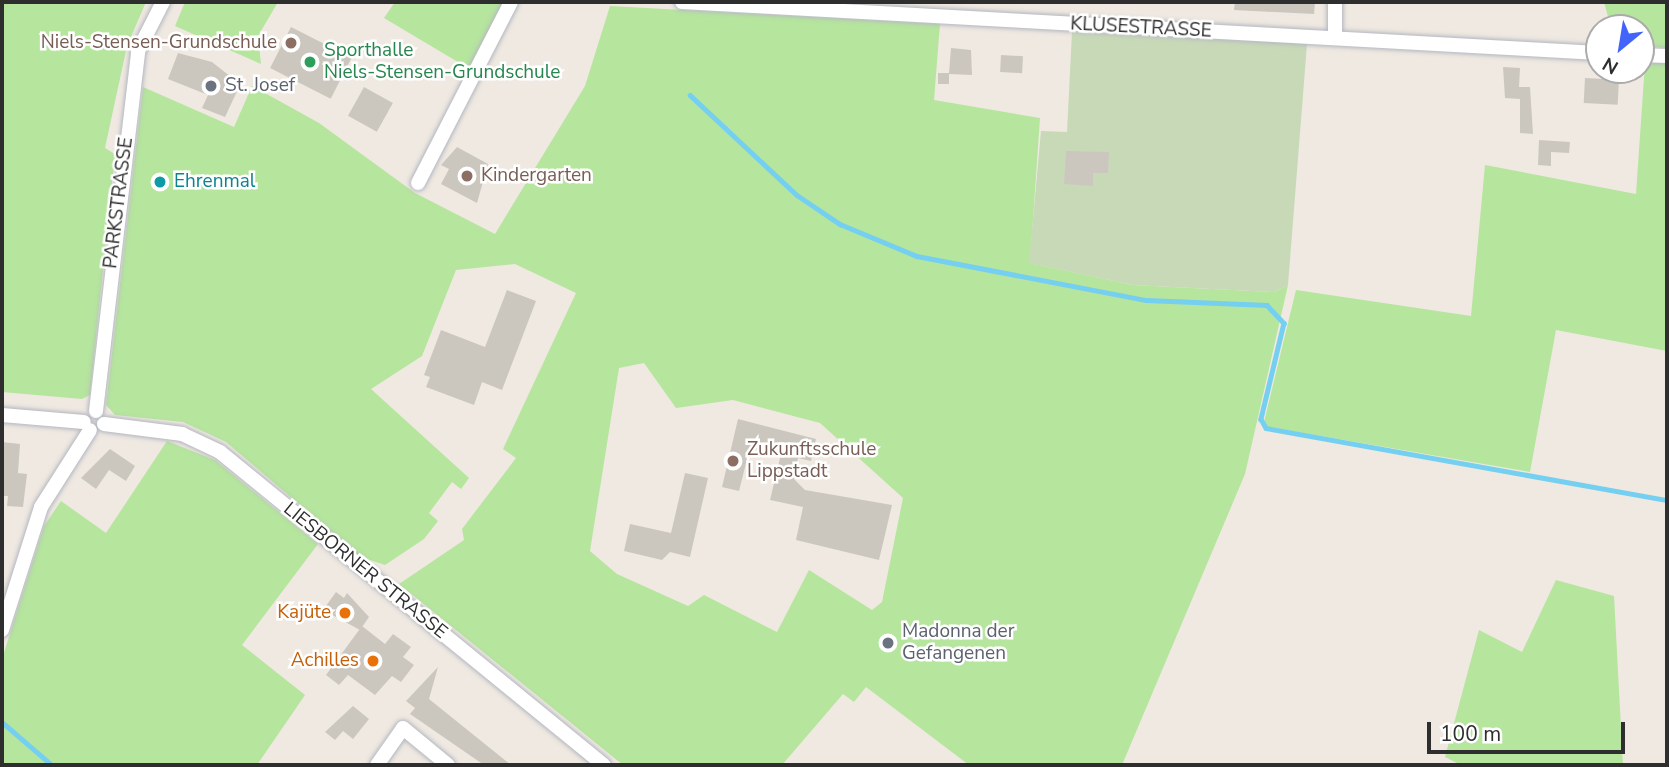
<!DOCTYPE html>
<html>
<head>
<meta charset="utf-8">
<style>
	body { margin:0 }
	#map { position:relative; width:1669px; height:767px; overflow:hidden; background:#efe9e1; font-family:"Nunito Sans",sans-serif }
	div>[style] { position:absolute }
	[style*='--x'] { left:calc(var(--x)*1px); top:calc(var(--y)*1px); width:calc(var(--w)*1px); rotate:calc(var(--a)*1deg) }
	.green>* { inset:0; background:#b6e59e }
	.cemetery>* { inset:0; background:#c8d9b8 }
	.stream>* { height:4.5px; margin:-2.25px; padding:0 2.25px; transform-origin:2.25px; border-radius:2.25px; background:#75cff0 }
	.building>* { inset:0; background:#cbc7bf; transform-origin:0 0 }
	.roads { filter:drop-shadow(0 0 2px #b4b7c1) drop-shadow(0 0 2px #b4b7c1) }
	.minor>* { height:14px; margin:-7px; padding:0 7px; transform-origin:7px; border-radius:7px; background:#fff }
	.dots>* { width:19px; height:19px; translate:-50% -50%; box-sizing:border-box; border:4px solid #fff; border-radius:50% }
	span { translate:-50% -50%; white-space:nowrap; text-align:center; line-height:1.15; -webkit-text-stroke:5px #fff; paint-order:stroke }
	.street-label { font-size:19px; color:#2e2e2e }
	.education-label { font-size:19px; color:#785e54 }
	.right { translate:-100% -50%; text-align:right }
	.left { translate:0 -50%; text-align:left }
	.leisure-label { font-size:19px; color:#27864d }
	.worship-label { font-size:19px; color:#5b616d }
	.culture-label { font-size:19px; color:#0d838f }
	.food-label { font-size:19px; color:#c56008 }
	.frame { position:absolute; inset:0; border:4px solid #2e2e2e; pointer-events:none }
	.north { position:absolute; left:1585px; top:14px; width:70px; height:70px; box-sizing:border-box; background:#fff; border:2px solid #ababab; border-radius:50%; rotate:210deg; font-size:19px; font-weight:700; line-height:28px; text-align:center; color:#2e2e2e }
	.north::after { content:''; display:block; margin:auto; width:24px; height:32px; background:#4264fb; clip-path:polygon(50% 0,100% 100%,50% 72%,0 100%) }
	.scale { position:absolute; left:1427px; top:722px; width:198px; height:32px; box-sizing:border-box; border:4px solid #2e2e2e; border-top:0; padding-left:9px; font-size:21px; line-height:24px; white-space:nowrap; color:#2e2e2e; -webkit-text-stroke:5px #fff; paint-order:stroke }
</style>
</head>
<body>
<div id="map">
	<div class="green">
		<i style="clip-path:polygon(2px 2px,146px 2px,127px 46px,105px 148px,115px 154px,90px 395px,82px 399px,2px 392px)"></i>
		<i style="clip-path:polygon(185px 2px,278px 2px,258px 36px,261px 64px,175px 26px)"></i>
		<i style="clip-path:polygon(395px 2px,506px 2px,473px 71px,384px 18px)"></i>
		<i style="clip-path:polygon(1604px 2px,1667px 2px,1667px 48px,1641px 45px,1641px 28px,1611px 28px)"></i>
		<i style="clip-path:polygon(evenodd,610px 6px,940px 24px,934px 100px,1040px 118px,1030px 263px,1133px 285px,1274px 292px,1288px 285px,1245px 474px,1122px 765px,969px 765px,866px 687px,854px 702px,843px 694px,782px 765px,623px 765px,399px 584px,464px 540px,462px 529px,516px 458px,503px 449px,576px 293px,515px 264px,456px 270px,422px 356px,371px 389px,469px 478px,461px 489px,452px 482px,429px 513px,438px 521px,424px 539px,385px 565px,361px 557px,226px 442px,183px 422px,115px 415px,106px 405px,143px 87px,234px 127px,252px 86px,319px 123px,415px 193px,495px 234px,585px 86px,610px 6px,644px 363px,676px 408px,733px 400px,820px 423px,903px 498px,882px 602px,872px 610px,809px 570px,777px 632px,704px 595px,688px 606px,617px 574px,590px 551px,619px 368px,644px 363px)"></i>
		<i style="clip-path:polygon(1645px 63px,1667px 63px,1667px 351px,1556px 330px,1530px 472px,1263px 426px,1296px 290px,1471px 316px,1485px 165px,1636px 194px)"></i>
		<i style="clip-path:polygon(167px 441px,215px 460px,318px 544px,242px 645px,305px 695px,257px 765px,2px 765px,2px 659px,44px 526px,61px 501px,106px 533px)"></i>
		<i style="clip-path:polygon(1556px 580px,1614px 596px,1623px 765px,1461px 765px,1445px 757px,1479px 630px,1522px 652px)"></i>
	</div>
	<div class="cemetery">
		<i style="clip-path:polygon(1072px 32px,1307px 44px,1288px 285px,1274px 292px,1133px 285px,1029px 263px,1041px 131px,1067px 132px)"></i>
	</div>
	<div class="stream">
		<i style="--x:690;--y:95;--w:146;--a:43.1"></i>
		<i style="--x:797;--y:195;--w:52;--a:34"></i>
		<i style="--x:840;--y:224;--w:83;--a:22.6"></i>
		<i style="--x:917;--y:256;--w:233;--a:10.9"></i>
		<i style="--x:1146;--y:300;--w:121;--a:2.4"></i>
		<i style="--x:1267;--y:305;--w:25;--a:47"></i>
		<i style="--x:1284;--y:323;--w:99;--a:103.5"></i>
		<i style="--x:1261;--y:419;--w:10;--a:61"></i>
		<i style="--x:1266;--y:428;--w:407;--a:10.2"></i>
		<i style="--x:2;--y:722;--w:66;--a:40.7"></i>
	</div>
	<div class="building">
		<i style="clip-path:polygon(1235px 2px,1315px 2px,1314px 14px,1234px 10px)"></i>
		<i style="left:291px;top:27px;width:68px;height:46px;rotate:27deg"></i>
		<i style="clip-path:polygon(951px 48px,971px 50px,972px 75px,949px 74px,949px 84px,938px 84px,938px 73px,949px 73px)"></i>
		<i style="clip-path:polygon(178px 53px,212px 62px,236px 81px,239px 87px,225px 117px,202px 108px,208px 95px,168px 79px)"></i>
		<i style="left:1001px;top:55px;width:22px;height:17px;rotate:3deg"></i>
		<i style="clip-path:polygon(1503px 67px,1520px 68px,1519px 87px,1530px 87px,1533px 134px,1520px 133px,1520px 99px,1505px 98px)"></i>
		<i style="left:1585px;top:78px;width:34px;height:25px;rotate:3deg"></i>
		<i style="left:364px;top:87px;width:33px;height:33px;rotate:29deg"></i>
		<i style="clip-path:polygon(1539px 140px,1570px 142px,1569px 153px,1551px 152px,1551px 166px,1538px 165px)"></i>
		<i style="clip-path:polygon(457px 147px,488px 164px,477px 203px,441px 184px,449px 169px,441px 165px)"></i>
		<i style="clip-path:polygon(1066px 151px,1109px 152px,1108px 173px,1093px 173px,1093px 186px,1064px 184px)"></i>
		<i style="clip-path:polygon(507px 290px,536px 301px,502px 390px,482px 382px,474px 405px,426px 387px,430px 377px,424px 375px,441px 330px,485px 347px)"></i>
		<i style="clip-path:polygon(738px 419px,816px 439px,811px 461px,798px 458px,794px 479px,805px 490px,892px 505px,879px 560px,796px 540px,803px 507px,770px 500px,781px 454px,750px 447px,739px 491px,722px 487px)"></i>
		<i style="clip-path:polygon(2px 442px,20px 444px,18px 473px,27px 474px,23px 507px,7px 506px,8px 496px,2px 496px)"></i>
		<i style="clip-path:polygon(110px 449px,135px 466px,126px 481px,109px 470px,96px 489px,81px 478px)"></i>
		<i style="clip-path:polygon(685px 473px,708px 478px,690px 557px,670px 552px,662px 560px,624px 551px,630px 524px,671px 533px)"></i>
		<i style="clip-path:polygon(336px 592px,344px 598px,347px 593px,369px 617px,360px 630px,323px 610px)"></i>
		<i style="clip-path:polygon(362px 626px,385px 644px,393px 634px,411px 647px,403px 657px,414px 665px,401px 682px,392px 676px,375px 695px,348px 675px,339px 685px,326px 675px)"></i>
		<i style="clip-path:polygon(438px 667px,429px 699px,511px 765px,484px 765px,410px 714px,415px 708px,406px 701px)"></i>
		<i style="clip-path:polygon(353px 706px,369px 719px,353px 739px,343px 731px,335px 740px,325px 732px)"></i>
	</div>
	<div class="roads">
		<div class="minor">
			<i style="--x:682;--y:2;--w:918;--a:3.18"></i>
			<i style="--x:1335;--y:38;--w:36;--a:-90"></i>
			<i style="--x:1641;--y:55;--w:26;--a:2"></i>
			<i style="--x:418;--y:183;--w:203;--a:-62.8"></i>
			<i style="--x:96;--y:411;--w:362;--a:-83.3"></i>
			<i style="--x:138;--y:51;--w:55;--a:-63"></i>
			<i style="--x:2;--y:415;--w:82;--a:4.9"></i>
			<i style="--x:104;--y:424;--w:79;--a:7.3"></i>
			<i style="--x:182;--y:434;--w:42;--a:25.3"></i>
			<i style="--x:220;--y:452;--w:495;--a:39.2"></i>
			<i style="--x:2;--y:630;--w:129;--a:-72.4"></i>
			<i style="--x:41;--y:507;--w:91;--a:-57.5"></i>
			<i style="--x:377;--y:765;--w:45;--a:-54.9"></i>
			<i style="--x:403;--y:728;--w:58;--a:39.4"></i>
		</div>
	</div>
	<div class="dots">
		<i style="left:291px;top:43px;background:#8d6e63"></i>
		<i style="left:310px;top:62px;background:#2e9e5b"></i>
		<i style="left:211px;top:86px;background:#6b7280"></i>
		<i style="left:467px;top:176px;background:#8d6e63"></i>
		<i style="left:160px;top:182px;background:#0f9aa8"></i>
		<i style="left:733px;top:461px;background:#8d6e63"></i>
		<i style="left:345px;top:613px;background:#e8710a"></i>
		<i style="left:888px;top:643px;background:#6b7280"></i>
		<i style="left:373px;top:661px;background:#e8710a"></i>
	</div>
	<div class="street-label">
		<span style="left:1141px;top:28px;rotate:3deg">KLUSESTRASSE</span>
		<span style="left:119px;top:203px;rotate:-83deg">PARKSTRASSE</span>
		<span style="left:365px;top:571px;rotate:39deg">LIESBORNER STRASSE</span>
	</div>
	<div class="education-label">
		<span class="right" style="left:277px;top:43px">Niels-Stensen-Grundschule</span>
		<span class="left" style="left:481px;top:176px">Kindergarten</span>
		<span class="left" style="left:747px;top:461px">Zukunftsschule<br>Lippstadt</span>
	</div>
	<div class="leisure-label">
		<span class="left" style="left:324px;top:62px">Sporthalle<br>Niels-Stensen-Grundschule</span>
	</div>
	<div class="worship-label">
		<span class="left" style="left:225px;top:86px">St. Josef</span>
		<span class="left" style="left:902px;top:643px">Madonna der<br>Gefangenen</span>
	</div>
	<div class="culture-label">
		<span class="left" style="left:174px;top:182px">Ehrenmal</span>
	</div>
	<div class="food-label">
		<span class="right" style="left:331px;top:613px">Kajüte</span>
		<span class="right" style="left:359px;top:661px">Achilles</span>
	</div>
	<div class="frame"></div>
	<div class="north">N</div>
	<div class="scale">100 m</div>
</div>
</body>
</html>
